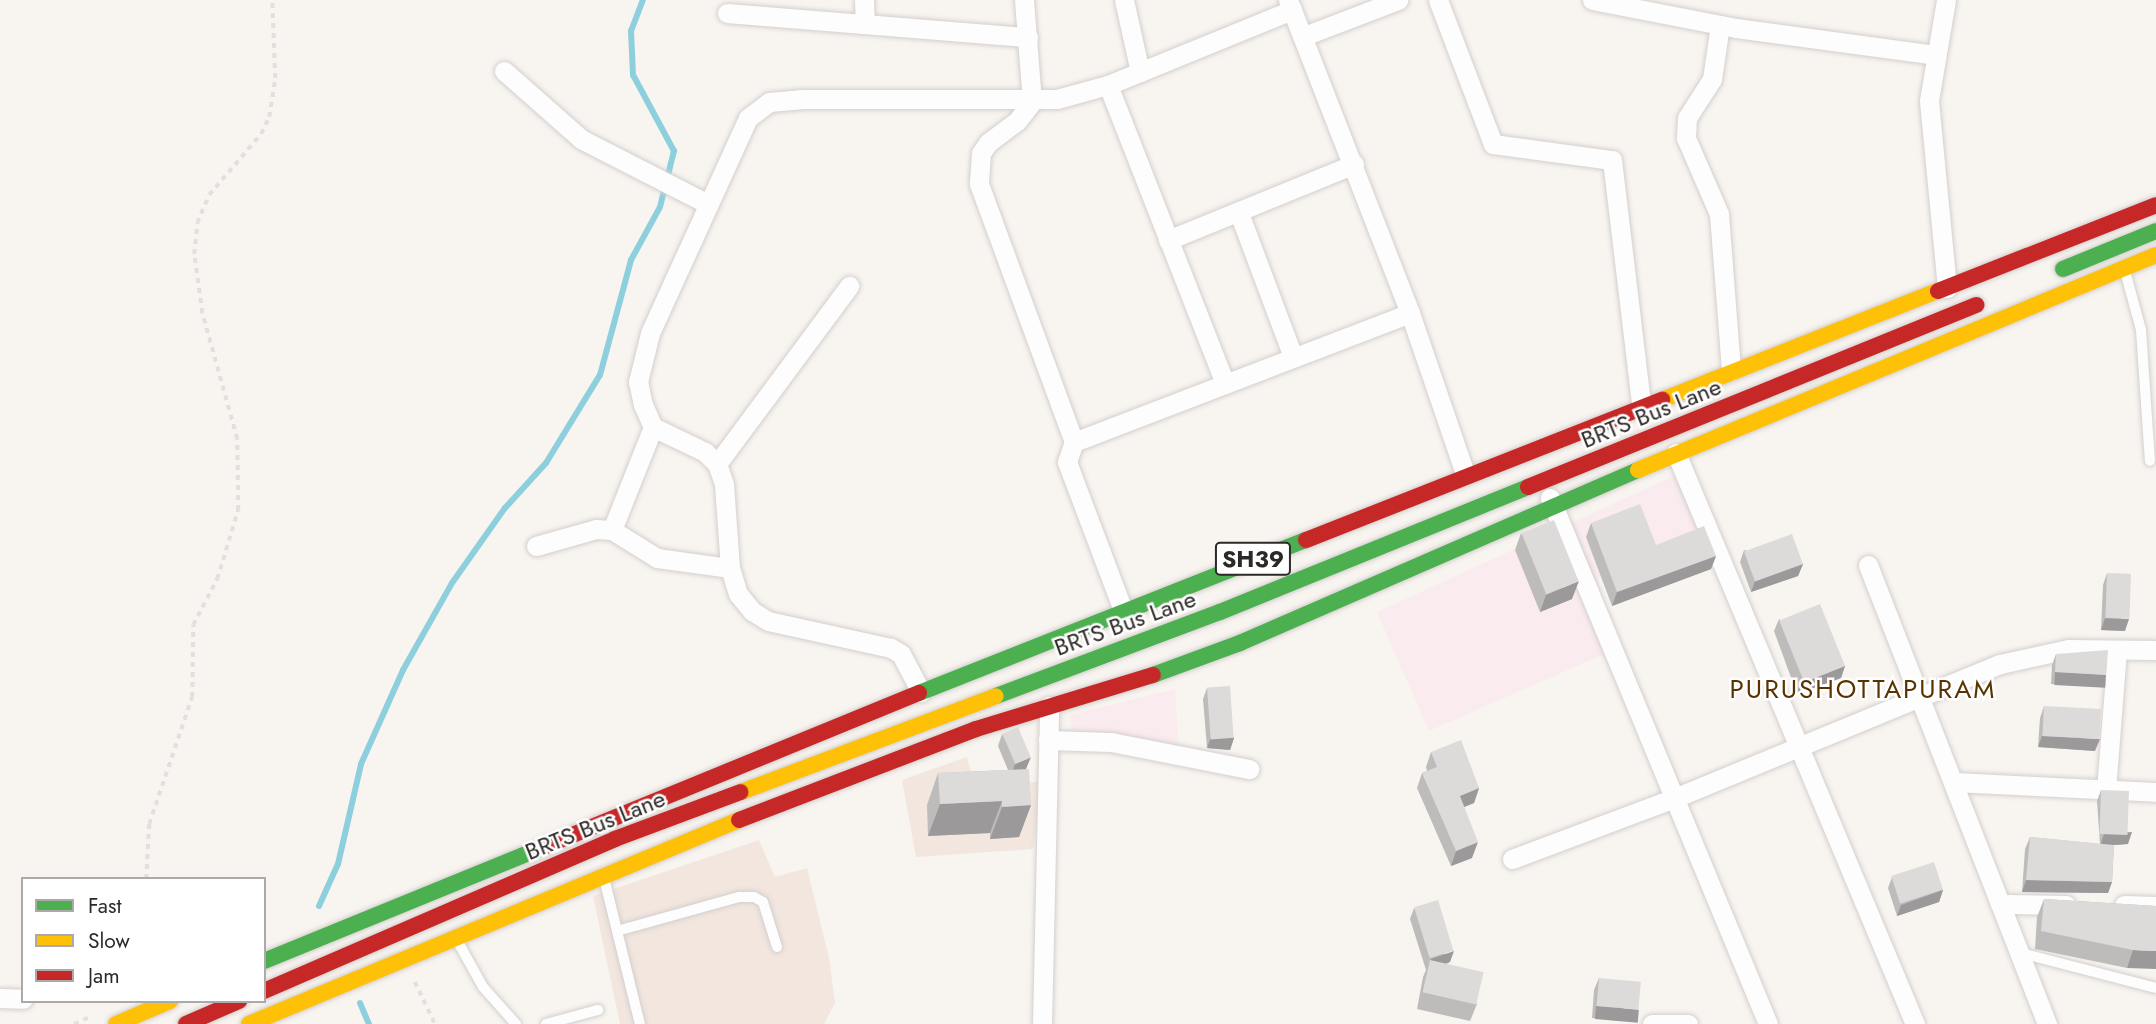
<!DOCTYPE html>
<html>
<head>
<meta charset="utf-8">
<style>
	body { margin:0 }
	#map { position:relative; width:2156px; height:1024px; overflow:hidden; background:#f8f4f0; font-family:Jost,sans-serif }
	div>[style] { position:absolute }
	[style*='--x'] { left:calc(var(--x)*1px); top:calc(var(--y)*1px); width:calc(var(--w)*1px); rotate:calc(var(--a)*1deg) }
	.built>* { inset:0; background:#f2e6df }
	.education>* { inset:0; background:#faebef }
	.stream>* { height:6px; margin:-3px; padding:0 3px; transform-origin:3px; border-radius:3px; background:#8ecfde }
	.path>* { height:3.5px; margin-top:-1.75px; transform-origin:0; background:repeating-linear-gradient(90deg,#e1e0de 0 5px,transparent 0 10px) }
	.roads { filter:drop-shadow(0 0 2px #d3cfcd) drop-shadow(0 0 2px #d3cfcd) }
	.lane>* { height:10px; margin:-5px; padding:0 5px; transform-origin:5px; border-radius:5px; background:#fefdfd }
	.street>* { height:19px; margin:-9.5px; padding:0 9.5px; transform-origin:9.5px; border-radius:9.5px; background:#fefdfd }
	.fast>* { height:16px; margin:-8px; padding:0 8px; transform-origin:8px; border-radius:8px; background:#4caf50 }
	.slow>* { height:16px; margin:-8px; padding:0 8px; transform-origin:8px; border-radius:8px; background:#ffc107 }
	.jam>* { height:16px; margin:-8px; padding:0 8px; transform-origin:8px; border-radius:8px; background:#c62828 }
	.wall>* { inset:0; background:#bebcbb }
	.shaded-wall>* { inset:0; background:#9b9999; transform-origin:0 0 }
	.building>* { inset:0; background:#dddbda; transform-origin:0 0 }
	span { translate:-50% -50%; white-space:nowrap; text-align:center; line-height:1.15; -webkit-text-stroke:5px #fff; paint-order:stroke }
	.shield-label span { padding:2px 5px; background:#fff; border:2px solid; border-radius:5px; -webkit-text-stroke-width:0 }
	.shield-label { font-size:23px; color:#2c2927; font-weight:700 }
	.street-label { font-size:24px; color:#2c2927 }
	.neighbourhood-label { font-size:26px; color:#583300; letter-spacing:2px }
	.legend { position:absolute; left:21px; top:877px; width:245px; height:126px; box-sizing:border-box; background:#fff; border:2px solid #aba9a9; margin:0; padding:9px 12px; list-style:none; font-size:21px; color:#2c2927 }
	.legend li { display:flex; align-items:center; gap:14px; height:35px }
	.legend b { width:35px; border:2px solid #aba9a9 }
</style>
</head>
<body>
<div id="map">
	<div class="built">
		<i style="clip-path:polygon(967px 757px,976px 790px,1042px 781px,1033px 849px,916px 857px,902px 780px)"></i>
		<i style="clip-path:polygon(759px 840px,775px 877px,807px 868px,829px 958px,835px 1003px,824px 1024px,620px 1024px,593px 896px)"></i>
	</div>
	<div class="education">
		<i style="clip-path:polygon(1678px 474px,1701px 536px,1575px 587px,1604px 654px,1429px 731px,1377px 612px)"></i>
		<i style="clip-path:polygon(1175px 689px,1179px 750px,1072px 731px,1070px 715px)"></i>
	</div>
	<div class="stream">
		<i style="--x:319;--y:906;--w:46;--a:-65.7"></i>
		<i style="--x:338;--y:864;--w:103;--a:-77"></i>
		<i style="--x:361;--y:764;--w:103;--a:-65.9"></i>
		<i style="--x:403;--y:670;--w:100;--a:-60.6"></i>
		<i style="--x:452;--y:583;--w:92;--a:-54.8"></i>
		<i style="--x:505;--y:508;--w:61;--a:-47.7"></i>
		<i style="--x:546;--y:463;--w:103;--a:-58.5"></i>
		<i style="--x:600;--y:375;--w:119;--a:-74.9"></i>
		<i style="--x:631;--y:260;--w:60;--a:-61.3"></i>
		<i style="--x:660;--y:207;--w:58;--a:-76"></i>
		<i style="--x:674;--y:151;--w:86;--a:-118.3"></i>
		<i style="--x:633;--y:75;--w:44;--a:-92.6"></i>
		<i style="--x:631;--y:31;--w:33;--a:-69"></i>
		<i style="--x:360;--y:1003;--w:23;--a:67"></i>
	</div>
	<div class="path">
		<i style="--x:146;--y:879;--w:55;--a:-86.9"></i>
		<i style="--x:149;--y:824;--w:134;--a:-71.3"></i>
		<i style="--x:192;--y:697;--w:72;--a:-89.2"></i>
		<i style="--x:193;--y:625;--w:52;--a:-62.4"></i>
		<i style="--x:217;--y:579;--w:72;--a:-73.1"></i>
		<i style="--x:238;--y:510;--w:71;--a:-90.8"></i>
		<i style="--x:237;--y:439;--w:131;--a:-105.5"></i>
		<i style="--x:202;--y:313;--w:60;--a:-97.7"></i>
		<i style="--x:194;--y:254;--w:31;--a:-84"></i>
		<i style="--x:197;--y:223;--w:30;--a:-67"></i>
		<i style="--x:209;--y:195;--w:80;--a:-49.6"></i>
		<i style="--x:261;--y:134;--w:19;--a:-65"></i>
		<i style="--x:269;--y:117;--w:39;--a:-81"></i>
		<i style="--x:275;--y:78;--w:78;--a:-92.2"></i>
		<i style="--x:415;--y:982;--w:47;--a:64.5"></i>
		<i style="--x:74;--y:1024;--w:19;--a:-25"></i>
	</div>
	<div class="roads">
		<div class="lane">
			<i style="--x:2125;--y:271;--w:61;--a:74.8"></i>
			<i style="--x:2141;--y:330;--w:131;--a:86.1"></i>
			<i style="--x:605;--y:882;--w:146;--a:76.2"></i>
			<i style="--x:617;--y:931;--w:127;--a:-15.6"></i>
			<i style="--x:739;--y:897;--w:15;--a:0"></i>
			<i style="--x:754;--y:897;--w:10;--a:29"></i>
			<i style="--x:763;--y:902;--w:47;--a:72.7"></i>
			<i style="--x:458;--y:942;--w:51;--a:60.9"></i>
			<i style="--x:483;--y:987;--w:50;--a:48.3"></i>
			<i style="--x:2021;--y:953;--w:139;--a:14.5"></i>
			<i style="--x:546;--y:1024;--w:54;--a:-15.1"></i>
		</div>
		<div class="street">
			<i style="--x:864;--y:0;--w:24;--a:88"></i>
			<i style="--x:1024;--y:0;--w:102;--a:85.5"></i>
			<i style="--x:1032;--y:102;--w:24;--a:128"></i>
			<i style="--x:1017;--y:121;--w:36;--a:143"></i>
			<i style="--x:988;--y:143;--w:12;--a:125"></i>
			<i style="--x:981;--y:153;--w:31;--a:94"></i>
			<i style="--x:979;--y:184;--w:275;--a:69.8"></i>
			<i style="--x:1124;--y:0;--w:74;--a:77.5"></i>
			<i style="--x:1288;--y:0;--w:336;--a:68.7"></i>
			<i style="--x:1410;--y:313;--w:170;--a:71.1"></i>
			<i style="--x:1438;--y:0;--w:154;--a:69.1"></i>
			<i style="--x:1493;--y:144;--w:120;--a:7.7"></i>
			<i style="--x:1612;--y:160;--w:247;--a:83.2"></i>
			<i style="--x:1592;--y:0;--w:147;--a:11"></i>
			<i style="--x:1736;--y:28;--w:201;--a:7.7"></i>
			<i style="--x:1946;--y:0;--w:102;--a:99.6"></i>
			<i style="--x:1929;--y:101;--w:188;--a:84.5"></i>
			<i style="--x:727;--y:13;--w:302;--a:4.6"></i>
			<i style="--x:1720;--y:25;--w:55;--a:98.4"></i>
			<i style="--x:1712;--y:79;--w:46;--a:122.7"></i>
			<i style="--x:1687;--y:118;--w:20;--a:93"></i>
			<i style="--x:1686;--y:138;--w:83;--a:66.5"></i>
			<i style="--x:1719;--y:214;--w:157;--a:85.6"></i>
			<i style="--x:1304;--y:36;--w:101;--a:-21"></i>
			<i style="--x:504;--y:71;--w:103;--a:41.4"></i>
			<i style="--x:581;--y:139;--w:143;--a:27.1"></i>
			<i style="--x:1108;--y:85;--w:321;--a:68.6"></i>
			<i style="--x:1239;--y:213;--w:154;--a:69.4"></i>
			<i style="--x:1168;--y:240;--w:201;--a:-22.2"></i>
			<i style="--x:1676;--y:453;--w:619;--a:67.29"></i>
			<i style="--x:717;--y:464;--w:222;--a:-53.4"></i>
			<i style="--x:1550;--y:498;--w:569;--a:67.49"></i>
			<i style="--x:612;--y:530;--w:111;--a:-68.3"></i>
			<i style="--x:536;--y:546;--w:62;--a:-15.8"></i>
			<i style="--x:596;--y:529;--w:16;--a:4"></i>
			<i style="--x:612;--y:530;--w:53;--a:31.9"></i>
			<i style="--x:657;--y:558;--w:74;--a:7.8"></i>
			<i style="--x:1868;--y:565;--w:493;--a:68.7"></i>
			<i style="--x:1124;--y:613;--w:161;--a:-110.7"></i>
			<i style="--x:1067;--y:462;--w:21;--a:-71"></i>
			<i style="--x:1074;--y:442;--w:360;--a:-21"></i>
			<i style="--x:921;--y:692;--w:43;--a:-117.8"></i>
			<i style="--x:901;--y:654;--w:12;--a:-149"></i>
			<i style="--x:891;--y:648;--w:126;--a:-167.6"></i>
			<i style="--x:768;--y:621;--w:19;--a:-148"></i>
			<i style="--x:752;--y:611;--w:22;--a:-129"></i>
			<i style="--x:738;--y:594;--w:27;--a:-107"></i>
			<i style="--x:730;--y:568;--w:84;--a:-94.1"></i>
			<i style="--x:724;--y:484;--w:21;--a:-109"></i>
			<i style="--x:717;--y:464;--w:17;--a:-135"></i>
			<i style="--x:705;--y:452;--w:58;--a:-154.3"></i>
			<i style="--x:653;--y:427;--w:24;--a:-114"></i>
			<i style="--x:643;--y:405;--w:24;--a:-102"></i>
			<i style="--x:638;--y:382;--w:50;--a:-76.2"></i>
			<i style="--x:650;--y:333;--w:236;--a:-65.5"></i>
			<i style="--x:748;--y:118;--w:26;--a:-37"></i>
			<i style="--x:769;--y:102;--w:32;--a:-5"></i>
			<i style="--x:801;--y:99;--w:256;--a:0"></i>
			<i style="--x:1057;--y:99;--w:53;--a:-15.4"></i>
			<i style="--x:1108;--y:85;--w:199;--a:-22.2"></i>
			<i style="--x:1048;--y:740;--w:63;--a:1.8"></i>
			<i style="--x:1111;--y:742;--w:141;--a:11.1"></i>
			<i style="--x:1953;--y:782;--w:203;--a:2.8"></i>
			<i style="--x:2106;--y:790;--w:139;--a:-85.5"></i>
			<i style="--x:1512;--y:859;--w:176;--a:-20.6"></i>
			<i style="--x:1677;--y:797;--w:349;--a:-22.4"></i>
			<i style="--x:2000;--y:664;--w:70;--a:-12.4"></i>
			<i style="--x:2068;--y:649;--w:88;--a:0.7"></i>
			<i style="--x:2000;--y:904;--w:66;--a:0.9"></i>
			<i style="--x:2124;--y:905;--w:32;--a:2"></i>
			<i style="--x:0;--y:998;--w:23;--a:2"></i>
			<i style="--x:1042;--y:1024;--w:318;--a:-88.7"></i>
			<i style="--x:1652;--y:1024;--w:36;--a:0"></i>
		</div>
		<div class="fast">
			<i style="--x:2063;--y:269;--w:100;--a:-22.2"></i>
			<i style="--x:1153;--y:675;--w:93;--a:-20.2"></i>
			<i style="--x:1240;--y:643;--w:434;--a:-23.5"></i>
			<i style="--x:919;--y:693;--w:416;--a:-21.6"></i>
			<i style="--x:996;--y:696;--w:239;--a:-20.6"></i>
			<i style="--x:1220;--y:612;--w:332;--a:-22.1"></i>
			<i style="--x:264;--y:961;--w:307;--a:-22.2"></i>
		</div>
		<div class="slow">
			<i style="--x:1662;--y:400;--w:297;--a:-21.6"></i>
			<i style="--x:1638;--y:470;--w:561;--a:-22.54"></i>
			<i style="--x:741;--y:792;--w:272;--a:-20.6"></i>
			<i style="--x:116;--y:1024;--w:59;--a:-23.1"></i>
			<i style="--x:249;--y:1024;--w:531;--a:-22.6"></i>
		</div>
		<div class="jam">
			<i style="--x:1938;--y:291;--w:234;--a:-21.5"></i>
			<i style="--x:1528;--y:487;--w:484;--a:-22.1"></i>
			<i style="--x:1306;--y:540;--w:383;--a:-21.5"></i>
			<i style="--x:739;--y:820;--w:254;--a:-21"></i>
			<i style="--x:976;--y:729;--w:185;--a:-17"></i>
			<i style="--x:548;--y:845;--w:401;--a:-22.3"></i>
			<i style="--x:264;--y:991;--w:382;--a:-23.4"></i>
			<i style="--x:615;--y:839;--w:134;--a:-20.5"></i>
			<i style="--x:186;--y:1024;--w:58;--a:-23.5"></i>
		</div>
	</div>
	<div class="wall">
		<i style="clip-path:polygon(1591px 523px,1656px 545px,1716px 556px,1711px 569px,1612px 606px,1586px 537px)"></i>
		<i style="clip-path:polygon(1521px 533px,1572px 599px,1540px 612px,1515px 550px)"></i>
		<i style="clip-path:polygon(1744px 550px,1803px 564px,1798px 576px,1751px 592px,1740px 562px)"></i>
		<i style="clip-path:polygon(2107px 573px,2125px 631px,2101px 630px,2103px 585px)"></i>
		<i style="clip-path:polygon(1779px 619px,1845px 666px,1841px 678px,1797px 694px,1774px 631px)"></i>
		<i style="clip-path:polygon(2056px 654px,2106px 675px,2102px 687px,2051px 684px,2052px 665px)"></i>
		<i style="clip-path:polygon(1207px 688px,1234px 738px,1230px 750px,1207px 748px,1203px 699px)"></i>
		<i style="clip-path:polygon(2044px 706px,2095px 751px,2038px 747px,2040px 718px)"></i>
		<i style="clip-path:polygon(1002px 734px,1026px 769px,1031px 805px,1019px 837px,990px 839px,990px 833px,928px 836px,927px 805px,938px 773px,1008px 770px,998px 746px)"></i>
		<i style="clip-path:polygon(1431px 752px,1479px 788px,1474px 803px,1464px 807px,1472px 858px,1451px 866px,1417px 788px,1422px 773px,1427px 771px,1426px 767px)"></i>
		<i style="clip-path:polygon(2101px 790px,2128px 844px,2114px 845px,2112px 882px,2108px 893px,2022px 892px,2025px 849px,2030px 837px,2100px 844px,2097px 801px)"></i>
		<i style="clip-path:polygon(1892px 877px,1943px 890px,1939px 902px,1897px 916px,1888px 888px)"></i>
		<i style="clip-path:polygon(2044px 899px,2156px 906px,2127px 968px,2035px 949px,2037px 917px)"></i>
		<i style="clip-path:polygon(1414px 908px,1450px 962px,1446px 964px,1477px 1004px,1470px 1021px,1417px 1009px,1423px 977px,1426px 970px,1410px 919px)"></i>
		<i style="clip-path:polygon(1599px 978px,1635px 1022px,1592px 1018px,1594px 990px)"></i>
	</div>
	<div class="shaded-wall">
		<i style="clip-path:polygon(1716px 556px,1711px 569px,1612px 606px,1617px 592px)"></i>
		<i style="clip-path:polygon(1803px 564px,1798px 576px,1751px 592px,1755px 581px)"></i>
		<i style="clip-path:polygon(1579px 581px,1572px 599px,1540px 612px,1546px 595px)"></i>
		<i style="clip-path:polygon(2105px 618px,2129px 619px,2125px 631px,2101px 630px)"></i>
		<i style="clip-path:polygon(1845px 666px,1841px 678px,1797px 694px,1801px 682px)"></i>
		<i style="left:2055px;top:672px;width:51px;height:13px;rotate:3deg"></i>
		<i style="clip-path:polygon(2042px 736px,2100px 739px,2095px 751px,2038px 747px)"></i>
		<i style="clip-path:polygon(1211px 737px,1234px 738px,1230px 750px,1207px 748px)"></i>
		<i style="clip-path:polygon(1031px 757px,1026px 769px,1011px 776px,1015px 764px)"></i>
		<i style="clip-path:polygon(1479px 788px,1474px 803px,1454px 811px,1460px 796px)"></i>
		<i style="clip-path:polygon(1002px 801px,990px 833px,928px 836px,940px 804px)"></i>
		<i style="clip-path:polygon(1031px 805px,1019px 837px,990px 839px,1002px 807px)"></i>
		<i style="clip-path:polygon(2132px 832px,2128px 844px,2100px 846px,2104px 834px)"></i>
		<i style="clip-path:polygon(1478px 842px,1472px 858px,1451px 866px,1456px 851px)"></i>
		<i style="clip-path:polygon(2026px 880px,2112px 882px,2108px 893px,2022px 892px)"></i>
		<i style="clip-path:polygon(1943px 890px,1939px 902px,1897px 916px,1901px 905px)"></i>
		<i style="clip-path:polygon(2133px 950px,2156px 951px,2156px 969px,2127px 968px)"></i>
		<i style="clip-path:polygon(1454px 951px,1450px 962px,1428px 970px,1431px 959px)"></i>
		<i style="left:1596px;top:1006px;width:43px;height:13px;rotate:5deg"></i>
	</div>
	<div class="building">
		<i style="clip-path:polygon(1640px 504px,1656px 545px,1704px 526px,1716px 556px,1617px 592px,1591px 523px)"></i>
		<i style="left:1554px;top:520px;width:66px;height:35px;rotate:68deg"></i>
		<i style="left:1792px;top:534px;width:32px;height:51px;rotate:70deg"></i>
		<i style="left:2107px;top:573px;width:24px;height:45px;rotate:2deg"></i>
		<i style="left:1820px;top:604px;width:67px;height:44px;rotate:68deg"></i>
		<i style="clip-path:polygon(2108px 650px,2106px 675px,2055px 672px,2056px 654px)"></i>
		<i style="left:1230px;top:686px;width:52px;height:23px;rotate:86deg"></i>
		<i style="left:2044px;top:706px;width:57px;height:30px;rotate:3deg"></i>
		<i style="left:1018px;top:727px;width:33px;height:17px;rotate:67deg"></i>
		<i style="clip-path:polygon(1461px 740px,1479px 788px,1460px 796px,1478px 842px,1456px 851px,1422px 773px,1437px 767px,1431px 752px)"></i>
		<i style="clip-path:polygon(1029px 769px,1031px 805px,1002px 807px,1002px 801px,940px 804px,938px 773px)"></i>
		<i style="left:2101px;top:790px;width:28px;height:44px;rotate:2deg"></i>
		<i style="clip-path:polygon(2030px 837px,2114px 845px,2112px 882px,2026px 880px)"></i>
		<i style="left:1934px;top:862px;width:29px;height:45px;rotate:72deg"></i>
		<i style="clip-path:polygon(2044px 899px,2156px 906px,2156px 951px,2133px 950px,2041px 931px)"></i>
		<i style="left:1438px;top:900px;width:53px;height:25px;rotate:73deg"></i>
		<i style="left:1430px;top:960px;width:55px;height:33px;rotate:13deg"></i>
		<i style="left:1599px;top:978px;width:42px;height:28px;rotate:5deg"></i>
	</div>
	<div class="shield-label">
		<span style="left:1253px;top:559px">SH39</span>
	</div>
	<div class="street-label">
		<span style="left:1651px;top:413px;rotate:-22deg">BRTS Bus Lane</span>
		<span style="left:1125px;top:623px;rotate:-20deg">BRTS Bus Lane</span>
		<span style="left:595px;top:825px;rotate:-22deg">BRTS Bus Lane</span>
	</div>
	<div class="neighbourhood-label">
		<span style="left:1863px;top:690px">PURUSHOTTAPURAM</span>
	</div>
	<ul class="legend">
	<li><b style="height:9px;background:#4caf50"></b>Fast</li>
	<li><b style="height:9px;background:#ffc107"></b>Slow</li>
	<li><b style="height:9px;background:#c62828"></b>Jam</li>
	</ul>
</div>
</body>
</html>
